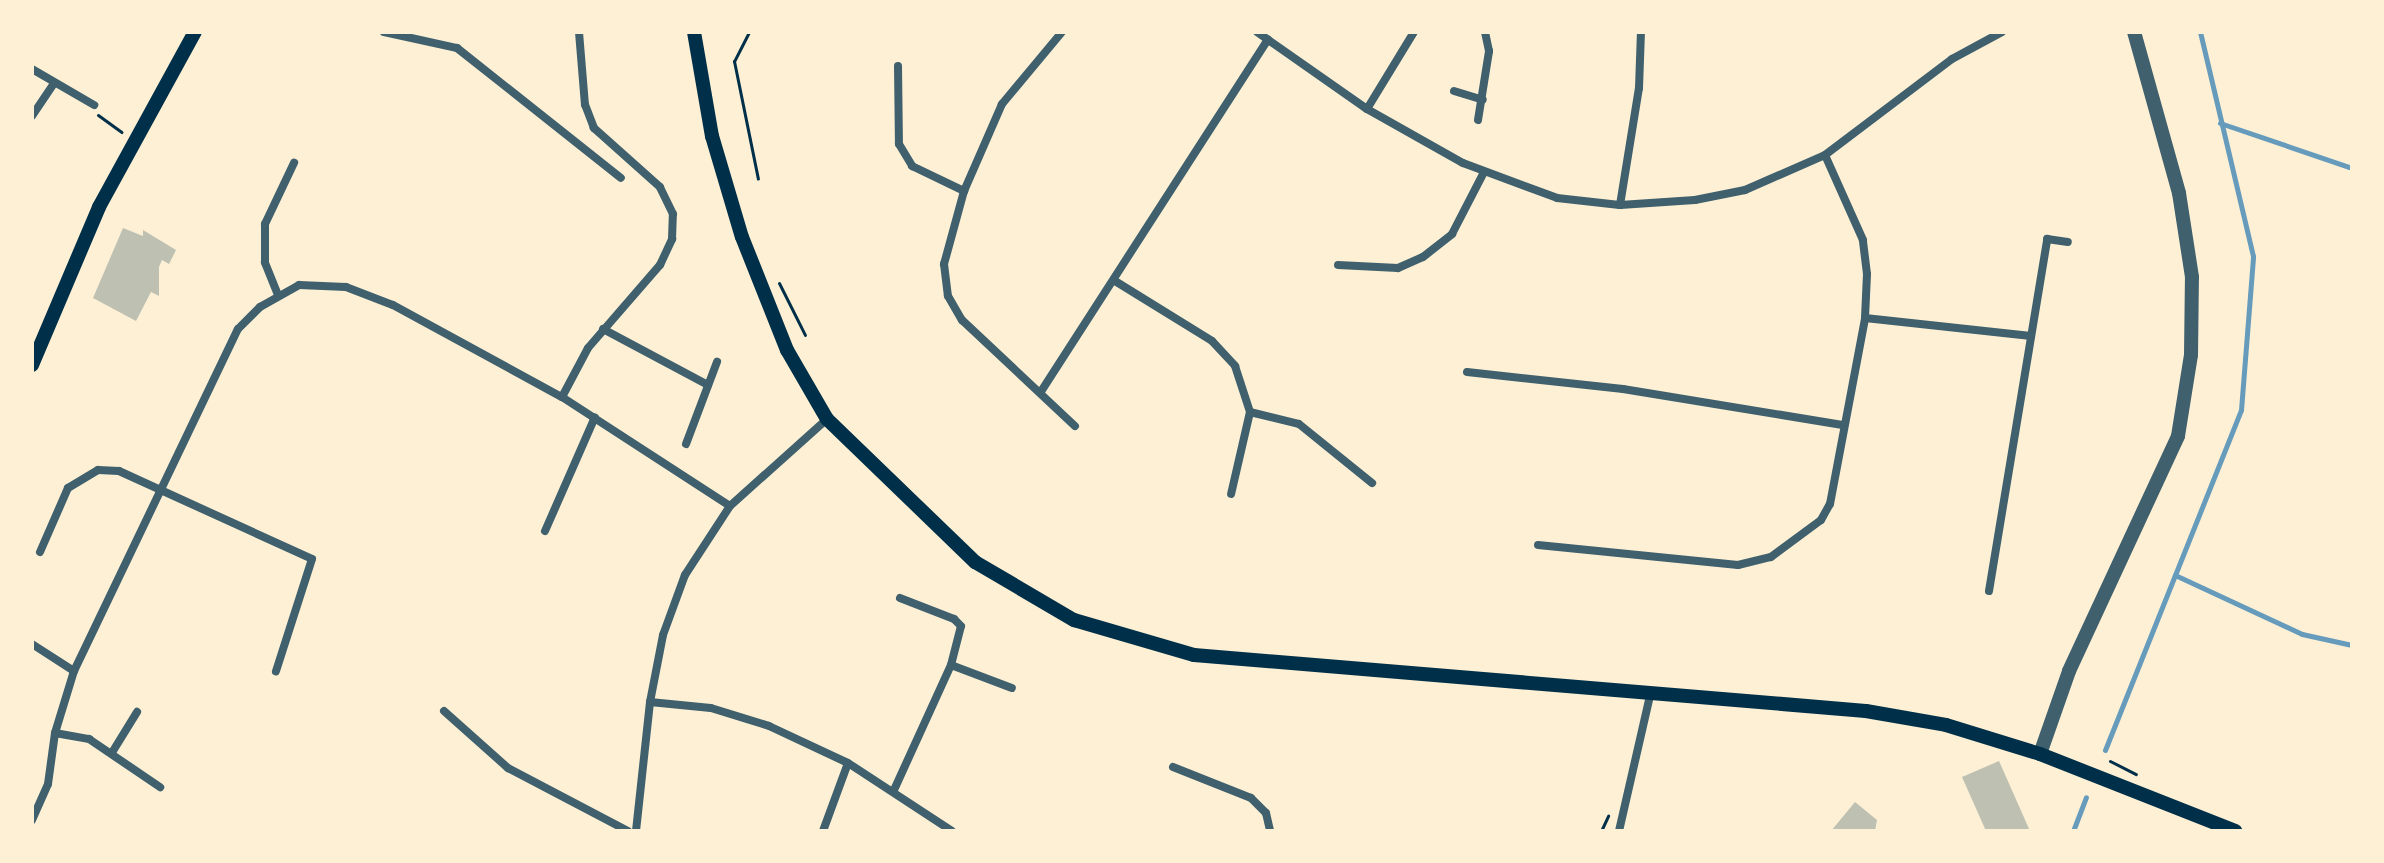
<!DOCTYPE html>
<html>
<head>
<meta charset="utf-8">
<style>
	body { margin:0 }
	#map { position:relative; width:2384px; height:863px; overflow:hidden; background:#fdf0d5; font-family:"Sofia Sans Condensed",sans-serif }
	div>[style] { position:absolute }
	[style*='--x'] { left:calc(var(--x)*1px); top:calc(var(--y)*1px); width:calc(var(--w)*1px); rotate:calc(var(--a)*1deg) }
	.stream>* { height:5px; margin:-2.5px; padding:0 2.5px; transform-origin:2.5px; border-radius:2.5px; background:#669bbc }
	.building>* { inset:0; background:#bec0b2 }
	.path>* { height:3px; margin:-1.5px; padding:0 1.5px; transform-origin:1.5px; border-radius:1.5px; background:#003049 }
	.minor>* { height:8px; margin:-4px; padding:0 4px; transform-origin:4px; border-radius:4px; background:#3f606c }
	.tertiary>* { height:14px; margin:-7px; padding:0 7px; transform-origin:7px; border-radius:7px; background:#3f606c }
	.secondary>* { height:14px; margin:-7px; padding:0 7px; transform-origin:7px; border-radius:7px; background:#003049 }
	span { translate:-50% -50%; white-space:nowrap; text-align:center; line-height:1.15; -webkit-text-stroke:8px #fdf0d5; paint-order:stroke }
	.frame { position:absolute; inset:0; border:34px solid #fdf0d5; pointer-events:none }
</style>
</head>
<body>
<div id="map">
	<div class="stream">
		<i style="--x:2220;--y:123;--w:139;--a:18.8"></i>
		<i style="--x:2175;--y:575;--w:140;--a:24.9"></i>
		<i style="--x:2302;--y:634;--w:51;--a:12.4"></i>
		<i style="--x:2105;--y:750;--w:366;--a:-68.2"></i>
		<i style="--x:2241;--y:410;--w:154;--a:-85.5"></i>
		<i style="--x:2253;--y:256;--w:230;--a:-103.3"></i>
		<i style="--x:2073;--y:831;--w:36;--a:-69"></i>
	</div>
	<div class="building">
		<i style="clip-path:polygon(123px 228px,143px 236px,143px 230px,176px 250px,169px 264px,162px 260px,159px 267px,159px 296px,151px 292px,136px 321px,93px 298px)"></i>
		<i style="clip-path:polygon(1999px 761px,2030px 831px,1986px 831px,1962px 777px)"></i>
		<i style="clip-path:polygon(1855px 802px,1877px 820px,1875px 831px,1831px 831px)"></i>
	</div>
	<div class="path">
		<i style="--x:749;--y:32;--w:33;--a:117"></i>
		<i style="--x:734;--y:61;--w:120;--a:78.5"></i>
		<i style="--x:98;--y:115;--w:29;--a:36"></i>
		<i style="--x:779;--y:283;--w:58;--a:63.4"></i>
		<i style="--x:2110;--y:761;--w:29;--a:27"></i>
		<i style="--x:1601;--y:831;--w:17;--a:-65"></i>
	</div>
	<div class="minor">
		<i style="--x:384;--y:32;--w:75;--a:12.4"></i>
		<i style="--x:457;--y:48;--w:209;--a:38.4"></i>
		<i style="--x:1062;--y:32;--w:94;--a:129.8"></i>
		<i style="--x:1002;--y:104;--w:95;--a:113.6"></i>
		<i style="--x:964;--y:191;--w:76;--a:105.3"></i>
		<i style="--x:944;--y:264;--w:32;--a:83"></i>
		<i style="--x:948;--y:296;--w:28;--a:60"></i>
		<i style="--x:962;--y:320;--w:155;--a:43.2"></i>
		<i style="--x:1257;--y:32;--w:134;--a:35"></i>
		<i style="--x:1367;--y:109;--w:110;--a:29.4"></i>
		<i style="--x:1463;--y:163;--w:100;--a:20.4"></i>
		<i style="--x:1557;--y:198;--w:63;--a:6.3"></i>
		<i style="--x:1620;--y:205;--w:75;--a:-3.8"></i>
		<i style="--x:1695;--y:200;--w:51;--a:-11.3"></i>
		<i style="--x:1745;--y:190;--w:87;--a:-23.6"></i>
		<i style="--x:1825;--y:155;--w:159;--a:-37.1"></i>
		<i style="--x:1952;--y:59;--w:57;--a:-28.4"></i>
		<i style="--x:898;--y:66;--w:78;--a:89.3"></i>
		<i style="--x:899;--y:144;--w:26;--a:59"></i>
		<i style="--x:912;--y:166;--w:58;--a:25.7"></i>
		<i style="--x:32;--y:69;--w:72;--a:30.1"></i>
		<i style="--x:1454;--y:91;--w:30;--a:17"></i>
		<i style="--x:1367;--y:109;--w:90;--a:-58.6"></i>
		<i style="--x:32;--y:116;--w:40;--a:-56"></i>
		<i style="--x:1478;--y:120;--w:70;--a:-80.9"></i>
		<i style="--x:1489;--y:51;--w:19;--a:-102"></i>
		<i style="--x:1620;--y:205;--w:119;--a:-80.8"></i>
		<i style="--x:1639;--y:88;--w:56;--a:-88"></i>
		<i style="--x:1338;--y:265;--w:60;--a:2.9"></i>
		<i style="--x:1398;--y:268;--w:27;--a:-24"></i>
		<i style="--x:1423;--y:257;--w:37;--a:-38"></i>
		<i style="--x:1452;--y:234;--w:70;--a:-62.7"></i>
		<i style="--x:1115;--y:281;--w:114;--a:31.7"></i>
		<i style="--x:1212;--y:341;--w:34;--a:47"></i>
		<i style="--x:1235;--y:366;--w:48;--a:71.9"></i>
		<i style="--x:1250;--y:412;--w:84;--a:103"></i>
		<i style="--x:278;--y:295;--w:35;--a:-112"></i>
		<i style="--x:265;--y:262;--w:38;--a:-90"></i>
		<i style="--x:265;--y:224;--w:68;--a:-64.6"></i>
		<i style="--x:1865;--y:318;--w:167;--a:6.2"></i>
		<i style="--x:603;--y:329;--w:119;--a:28.1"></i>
		<i style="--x:1467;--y:372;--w:157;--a:6.2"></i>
		<i style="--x:1623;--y:389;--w:224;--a:9.3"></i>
		<i style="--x:1042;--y:390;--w:417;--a:-57.2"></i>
		<i style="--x:562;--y:397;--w:55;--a:-62"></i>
		<i style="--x:588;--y:348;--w:110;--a:-49.1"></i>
		<i style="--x:660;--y:265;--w:29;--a:-65"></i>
		<i style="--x:672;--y:239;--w:25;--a:-88"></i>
		<i style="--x:673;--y:214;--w:30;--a:-116"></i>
		<i style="--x:660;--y:187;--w:89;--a:-138.2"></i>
		<i style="--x:594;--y:128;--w:25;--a:-111"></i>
		<i style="--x:585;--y:105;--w:73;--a:-94.7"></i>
		<i style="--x:1250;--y:412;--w:50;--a:13.8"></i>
		<i style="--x:1299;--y:424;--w:94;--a:38.9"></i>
		<i style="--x:686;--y:444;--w:88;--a:-69.3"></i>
		<i style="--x:545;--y:531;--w:124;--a:-66.3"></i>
		<i style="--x:1538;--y:545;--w:201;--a:5.7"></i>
		<i style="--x:1738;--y:565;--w:34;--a:-14"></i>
		<i style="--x:1771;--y:557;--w:62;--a:-36.5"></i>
		<i style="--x:1821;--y:520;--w:18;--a:-61"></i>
		<i style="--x:1830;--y:504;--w:189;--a:-79.3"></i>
		<i style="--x:1865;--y:318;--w:44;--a:-87.4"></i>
		<i style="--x:1867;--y:274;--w:34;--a:-97"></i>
		<i style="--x:1863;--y:240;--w:93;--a:-114.1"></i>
		<i style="--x:40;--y:552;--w:70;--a:-66.4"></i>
		<i style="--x:68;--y:488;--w:35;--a:-31"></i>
		<i style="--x:98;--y:470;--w:21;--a:3"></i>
		<i style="--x:119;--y:471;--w:212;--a:24.5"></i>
		<i style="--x:312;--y:559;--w:118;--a:107.8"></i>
		<i style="--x:1989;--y:591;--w:357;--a:-80.6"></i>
		<i style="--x:2047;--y:239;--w:21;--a:8"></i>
		<i style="--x:32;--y:644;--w:50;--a:32.7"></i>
		<i style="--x:951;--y:665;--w:65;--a:20.7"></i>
		<i style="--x:650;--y:702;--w:61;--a:5.6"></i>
		<i style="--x:711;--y:708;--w:61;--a:17.2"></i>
		<i style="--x:769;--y:726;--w:87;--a:25.1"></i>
		<i style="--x:848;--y:763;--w:124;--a:33.2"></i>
		<i style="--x:444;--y:711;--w:86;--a:41.7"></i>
		<i style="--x:508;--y:768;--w:136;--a:27.7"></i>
		<i style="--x:55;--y:733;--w:35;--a:10"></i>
		<i style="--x:89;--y:739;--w:86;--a:34.1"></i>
		<i style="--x:113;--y:751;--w:46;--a:-58.4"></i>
		<i style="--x:1173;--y:767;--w:84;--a:21.7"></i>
		<i style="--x:1251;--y:798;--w:21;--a:45"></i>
		<i style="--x:1266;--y:813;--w:18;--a:77"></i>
		<i style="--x:894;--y:790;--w:137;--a:-65.5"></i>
		<i style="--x:951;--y:665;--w:40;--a:-75.6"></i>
		<i style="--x:961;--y:626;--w:10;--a:-135"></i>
		<i style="--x:954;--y:619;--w:58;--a:-158.7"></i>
		<i style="--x:32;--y:820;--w:39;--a:-66"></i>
		<i style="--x:48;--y:784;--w:51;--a:-82.2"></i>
		<i style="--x:55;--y:733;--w:65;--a:-73"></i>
		<i style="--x:74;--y:671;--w:379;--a:-64.4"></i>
		<i style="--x:238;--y:329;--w:31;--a:-45"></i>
		<i style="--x:260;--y:307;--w:45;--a:-29.4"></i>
		<i style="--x:299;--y:285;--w:47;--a:2.4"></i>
		<i style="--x:346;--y:287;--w:50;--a:21"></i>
		<i style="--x:393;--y:305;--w:192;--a:28.6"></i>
		<i style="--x:562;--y:397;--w:200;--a:33"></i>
		<i style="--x:636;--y:831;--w:130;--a:-83.8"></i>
		<i style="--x:650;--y:702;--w:68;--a:-79"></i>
		<i style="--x:663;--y:635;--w:64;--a:-69.9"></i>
		<i style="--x:685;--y:575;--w:82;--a:-56.9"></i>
		<i style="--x:730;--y:506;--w:130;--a:-41.9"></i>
		<i style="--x:823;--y:831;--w:72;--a:-69.8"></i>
		<i style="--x:1619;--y:831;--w:139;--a:-77.1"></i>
	</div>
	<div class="tertiary">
		<i style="--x:2040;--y:754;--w:88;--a:-70.7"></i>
		<i style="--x:2069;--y:671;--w:259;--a:-65.1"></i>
		<i style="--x:2178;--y:436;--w:82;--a:-80.9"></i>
		<i style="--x:2191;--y:355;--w:78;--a:-89.3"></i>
		<i style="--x:2192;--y:277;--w:85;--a:-98.8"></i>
		<i style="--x:2179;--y:193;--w:167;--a:-105.6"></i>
	</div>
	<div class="secondary">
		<i style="--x:694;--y:32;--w:106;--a:80.2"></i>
		<i style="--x:712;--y:136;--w:105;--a:73.5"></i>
		<i style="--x:742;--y:237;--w:122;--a:68.3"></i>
		<i style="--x:787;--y:350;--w:80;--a:59.9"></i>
		<i style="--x:827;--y:419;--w:206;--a:44"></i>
		<i style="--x:975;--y:562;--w:115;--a:30.4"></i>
		<i style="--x:1074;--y:620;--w:125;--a:16.3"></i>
		<i style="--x:1194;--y:655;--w:674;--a:4.76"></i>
		<i style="--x:1866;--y:711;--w:81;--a:9.9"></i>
		<i style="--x:1946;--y:725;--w:98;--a:17.1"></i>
		<i style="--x:2040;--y:754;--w:210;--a:21.5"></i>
		<i style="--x:32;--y:365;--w:172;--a:-67"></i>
		<i style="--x:99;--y:207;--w:200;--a:-61.3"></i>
	</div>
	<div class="frame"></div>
</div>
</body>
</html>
